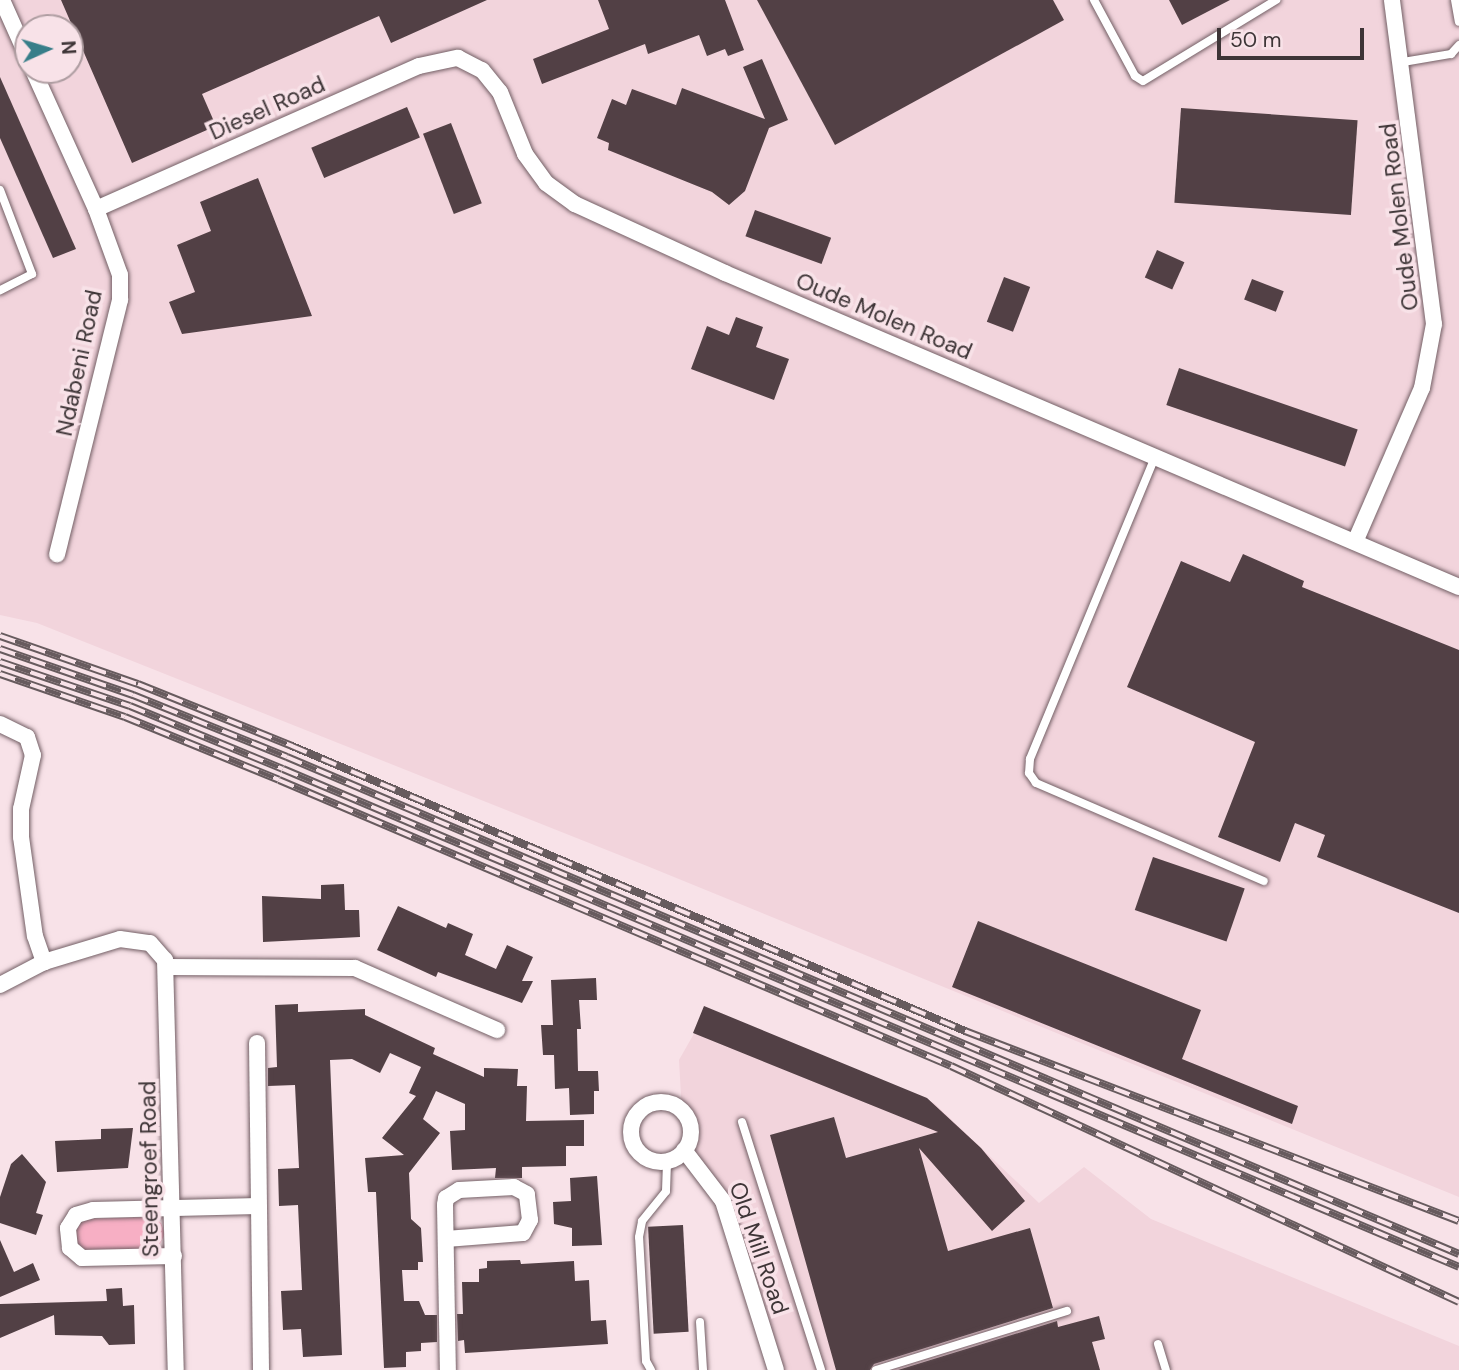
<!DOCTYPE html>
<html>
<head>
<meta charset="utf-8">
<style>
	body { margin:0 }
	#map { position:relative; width:1459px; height:1370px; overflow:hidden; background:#f8e2e8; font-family:"DM Sans",sans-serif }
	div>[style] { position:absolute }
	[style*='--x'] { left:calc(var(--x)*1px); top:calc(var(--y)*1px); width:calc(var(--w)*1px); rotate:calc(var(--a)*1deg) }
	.built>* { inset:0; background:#f2d4dc }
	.green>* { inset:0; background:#f7afc4 }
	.building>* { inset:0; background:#524045; transform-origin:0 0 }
	.roads { filter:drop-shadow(0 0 2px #735f65) drop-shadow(0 0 2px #735f65) }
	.service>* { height:8px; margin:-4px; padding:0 4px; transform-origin:4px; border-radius:4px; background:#fff }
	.minor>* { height:16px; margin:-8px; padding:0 8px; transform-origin:8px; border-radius:8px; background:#fff }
	.minor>.ring { margin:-8px; padding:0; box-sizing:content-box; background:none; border:16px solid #fff; border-radius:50% }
	.rail>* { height:8px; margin-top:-4px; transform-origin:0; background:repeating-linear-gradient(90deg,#f8e2e8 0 16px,#675b5e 0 32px); box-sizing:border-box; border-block:2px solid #675b5e }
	span { translate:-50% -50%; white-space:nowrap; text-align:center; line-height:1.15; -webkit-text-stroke:7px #f8e2e8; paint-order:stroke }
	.street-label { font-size:23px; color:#3e3537 }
	.north { position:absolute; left:14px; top:14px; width:70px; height:70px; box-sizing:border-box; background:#f8e2e8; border:2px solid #ae9da1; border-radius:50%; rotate:86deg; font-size:19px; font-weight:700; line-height:28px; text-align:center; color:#3e3537 }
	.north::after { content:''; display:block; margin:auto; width:24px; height:32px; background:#377e89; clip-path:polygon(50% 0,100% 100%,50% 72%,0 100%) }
	.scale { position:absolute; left:1217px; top:28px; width:147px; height:32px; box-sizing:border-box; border:4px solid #3e3537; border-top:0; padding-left:9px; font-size:21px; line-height:24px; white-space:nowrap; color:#3e3537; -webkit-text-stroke:5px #f8e2e8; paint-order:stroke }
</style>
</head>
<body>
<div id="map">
	<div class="built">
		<i style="clip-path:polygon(evenodd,0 0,1459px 0,1459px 1197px,647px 866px,37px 623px,0 615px,0 0,28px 28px,70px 28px,70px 70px,28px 70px,28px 28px)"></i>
		<i style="clip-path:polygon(708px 1009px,934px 1103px,1039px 1203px,1084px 1167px,1151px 1219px,1459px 1346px,1459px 1370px,776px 1370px,723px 1201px,684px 1150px,679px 1060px)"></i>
	</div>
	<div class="green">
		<i style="clip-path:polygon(151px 1217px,161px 1223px,165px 1234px,157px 1249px,86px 1253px,76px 1246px,76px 1227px,85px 1219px)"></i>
	</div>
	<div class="building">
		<i style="clip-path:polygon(61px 0,487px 0,391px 43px,379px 16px,202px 94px,216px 126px,132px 163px)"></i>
		<i style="clip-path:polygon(598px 0,725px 0,744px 50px,728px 56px,725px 49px,707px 56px,699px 35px,648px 54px,645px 44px,542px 84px,533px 59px,609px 29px)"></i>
		<i style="clip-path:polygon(757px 0,1053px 0,1064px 20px,835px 145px)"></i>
		<i style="clip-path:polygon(1169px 0,1230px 0,1182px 25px)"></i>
		<i style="clip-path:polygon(762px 59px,788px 120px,769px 128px,745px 191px,729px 205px,712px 192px,608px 150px,609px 143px,597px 138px,612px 99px,626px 105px,632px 89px,676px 105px,682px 88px,765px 119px,743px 67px)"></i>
		<i style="clip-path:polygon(0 77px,76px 249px,53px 258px,0 138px)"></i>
		<i style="left:407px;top:107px;width:33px;height:104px;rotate:67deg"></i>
		<i style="left:1181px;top:108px;width:177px;height:95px;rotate:4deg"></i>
		<i style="left:451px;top:123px;width:86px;height:30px;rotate:69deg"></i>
		<i style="clip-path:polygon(258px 178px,312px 316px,182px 334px,169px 302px,195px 292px,177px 245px,211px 231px,200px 202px)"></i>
		<i style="left:755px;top:210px;width:81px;height:28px;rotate:20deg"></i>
		<i style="left:1157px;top:250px;width:30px;height:30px;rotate:24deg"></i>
		<i style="left:1004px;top:277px;width:28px;height:48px;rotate:21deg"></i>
		<i style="left:1252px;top:279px;width:34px;height:22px;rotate:21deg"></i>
		<i style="clip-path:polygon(736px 317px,763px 327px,756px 347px,789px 359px,774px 400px,691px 369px,707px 326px,729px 335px)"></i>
		<i style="left:1179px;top:368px;width:189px;height:39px;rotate:19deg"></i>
		<i style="clip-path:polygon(1243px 554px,1304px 581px,1302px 587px,1459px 650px,1459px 913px,1317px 857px,1325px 835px,1295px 823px,1280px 862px,1218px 837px,1255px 742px,1127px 687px,1181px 561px,1230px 582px)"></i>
		<i style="left:1153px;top:857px;width:97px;height:56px;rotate:19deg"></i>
		<i style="clip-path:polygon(344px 884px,345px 910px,359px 910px,360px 937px,263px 942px,262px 896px,321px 899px,321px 885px)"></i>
		<i style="clip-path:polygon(398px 906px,446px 928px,448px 923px,473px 934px,465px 955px,496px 969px,507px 945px,533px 957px,522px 981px,533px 981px,522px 1003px,438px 972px,436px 977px,377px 950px)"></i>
		<i style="clip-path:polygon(978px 921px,1201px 1010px,1182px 1059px,1298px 1106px,1292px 1124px,952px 987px)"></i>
		<i style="clip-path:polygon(596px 978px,597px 1000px,579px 1000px,581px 1029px,577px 1029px,578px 1071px,598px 1071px,599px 1091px,594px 1091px,594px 1114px,570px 1115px,569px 1088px,555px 1089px,554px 1055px,543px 1055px,541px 1025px,553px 1025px,551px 980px)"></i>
		<i style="clip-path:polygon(298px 1004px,298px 1012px,365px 1009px,365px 1015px,435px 1048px,433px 1054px,484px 1077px,484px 1068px,518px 1069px,517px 1086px,527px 1086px,526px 1121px,584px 1120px,584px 1146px,566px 1146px,566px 1166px,522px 1167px,522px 1178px,495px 1178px,496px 1168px,452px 1170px,450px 1131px,465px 1130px,465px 1104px,436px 1091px,423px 1119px,440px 1133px,409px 1173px,411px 1219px,421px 1228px,423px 1262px,418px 1262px,418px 1270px,402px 1270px,404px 1301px,419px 1301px,425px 1315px,437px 1315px,437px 1342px,421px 1343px,421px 1351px,406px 1352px,406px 1367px,384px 1368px,376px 1192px,368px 1192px,365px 1158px,404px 1155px,382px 1138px,416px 1096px,409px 1093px,421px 1067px,390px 1053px,380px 1073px,352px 1059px,330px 1060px,342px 1355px,303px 1357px,301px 1329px,283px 1330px,281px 1291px,302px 1290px,298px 1205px,279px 1206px,278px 1169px,299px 1168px,295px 1085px,268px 1086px,268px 1068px,277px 1067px,275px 1005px)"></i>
		<i style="clip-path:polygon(704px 1006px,927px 1098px,981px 1148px,1025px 1201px,992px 1231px,919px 1148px,948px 1251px,1030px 1228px,1053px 1308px,874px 1364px,870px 1370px,836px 1370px,770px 1135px,834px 1117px,846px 1158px,938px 1132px,693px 1033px)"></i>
		<i style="clip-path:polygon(133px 1128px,128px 1168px,57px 1172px,55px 1141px,101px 1139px,101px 1129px)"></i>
		<i style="clip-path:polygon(22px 1154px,46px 1182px,36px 1213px,43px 1215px,36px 1235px,0 1223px,0 1197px,11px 1164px)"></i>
		<i style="clip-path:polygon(597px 1176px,602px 1245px,572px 1246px,572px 1228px,554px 1224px,553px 1202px,571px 1201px,570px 1178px)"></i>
		<i style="left:683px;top:1225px;width:107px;height:35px;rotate:87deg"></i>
		<i style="clip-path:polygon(0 1240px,14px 1272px,33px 1263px,40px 1280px,0 1297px)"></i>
		<i style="clip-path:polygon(520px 1260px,521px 1264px,574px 1261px,575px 1281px,589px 1280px,591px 1321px,606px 1320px,608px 1344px,465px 1353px,464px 1340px,458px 1341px,457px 1314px,463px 1314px,462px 1282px,479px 1282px,479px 1269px,487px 1268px,487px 1261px)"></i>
		<i style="clip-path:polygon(122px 1288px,123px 1306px,134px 1305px,135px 1344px,109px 1345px,102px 1336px,55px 1335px,54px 1315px,0 1338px,0 1304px,107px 1301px,106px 1289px)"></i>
		<i style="clip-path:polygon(1099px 1316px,1105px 1339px,1092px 1342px,1100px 1370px,898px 1370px,1057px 1321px,1058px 1327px)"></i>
	</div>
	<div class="roads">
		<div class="service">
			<i style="--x:1094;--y:0;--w:86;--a:61.7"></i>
			<i style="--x:1135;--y:76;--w:9;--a:32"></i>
			<i style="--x:1143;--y:81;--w:156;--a:-31.3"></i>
			<i style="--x:1455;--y:0;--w:22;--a:80"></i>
			<i style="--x:1403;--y:62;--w:49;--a:-9.5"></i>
			<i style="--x:1451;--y:54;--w:12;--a:-48"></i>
			<i style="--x:0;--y:190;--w:90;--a:69.1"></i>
			<i style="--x:32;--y:274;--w:36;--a:153"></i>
			<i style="--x:1155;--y:457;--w:327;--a:112.5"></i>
			<i style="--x:1030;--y:759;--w:14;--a:94"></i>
			<i style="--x:1029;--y:773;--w:12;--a:55"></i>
			<i style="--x:1036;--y:783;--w:248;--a:23.3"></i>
			<i style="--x:742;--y:1122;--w:260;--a:72.3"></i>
			<i style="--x:700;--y:1322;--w:48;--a:86.4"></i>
			<i style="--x:1158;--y:1344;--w:27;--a:73"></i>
			<i style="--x:651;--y:1370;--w:10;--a:-119"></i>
			<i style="--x:646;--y:1361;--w:124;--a:-93.2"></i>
			<i style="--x:639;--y:1237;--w:16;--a:-79"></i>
			<i style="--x:642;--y:1221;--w:38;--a:-51"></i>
			<i style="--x:666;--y:1191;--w:30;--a:-88"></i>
			<i style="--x:876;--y:1370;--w:200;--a:-17.2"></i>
		</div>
		<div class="minor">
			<i style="--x:2;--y:0;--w:64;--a:65.9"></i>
			<i style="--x:33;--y:70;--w:153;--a:65.6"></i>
			<i style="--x:96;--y:209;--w:70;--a:70"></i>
			<i style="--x:120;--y:275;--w:25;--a:90"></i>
			<i style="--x:120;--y:300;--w:262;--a:103.9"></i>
			<i style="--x:96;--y:209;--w:353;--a:-23.9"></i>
			<i style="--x:419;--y:66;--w:40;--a:-12"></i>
			<i style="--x:458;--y:58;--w:27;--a:27"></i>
			<i style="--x:482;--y:70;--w:28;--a:51"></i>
			<i style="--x:500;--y:92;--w:67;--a:68"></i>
			<i style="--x:525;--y:154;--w:36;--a:54"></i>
			<i style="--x:546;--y:183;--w:36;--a:36"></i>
			<i style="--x:575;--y:204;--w:165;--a:24.7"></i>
			<i style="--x:725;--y:273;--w:798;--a:23.16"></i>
			<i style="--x:1355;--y:542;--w:168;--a:-66.5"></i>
			<i style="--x:1422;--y:388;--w:65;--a:-79.4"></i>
			<i style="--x:1434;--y:324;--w:327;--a:-97.4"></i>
			<i style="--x:0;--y:724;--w:30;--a:26"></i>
			<i style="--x:27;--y:737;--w:19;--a:72"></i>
			<i style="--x:33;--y:755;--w:55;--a:102.5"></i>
			<i style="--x:21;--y:809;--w:28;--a:90"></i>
			<i style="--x:21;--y:837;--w:100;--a:82"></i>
			<i style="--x:35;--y:936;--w:28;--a:71"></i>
			<i style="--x:167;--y:967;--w:188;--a:0.3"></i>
			<i style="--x:355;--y:968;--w:155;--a:23.6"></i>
			<i style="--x:0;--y:985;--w:50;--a:-27.6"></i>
			<i style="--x:44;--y:962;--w:79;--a:-16.8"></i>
			<i style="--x:120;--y:939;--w:30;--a:8"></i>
			<i style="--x:150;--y:943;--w:23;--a:49"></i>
			<i style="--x:165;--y:960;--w:410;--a:88.5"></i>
			<i style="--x:257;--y:1043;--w:327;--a:89.3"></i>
			<i class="ring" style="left:631px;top:1102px;width:44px;height:44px"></i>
			<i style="--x:684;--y:1150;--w:64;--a:52.6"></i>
			<i style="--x:723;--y:1201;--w:177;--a:72.6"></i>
			<i style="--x:446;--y:1239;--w:77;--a:-4.5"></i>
			<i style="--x:523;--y:1233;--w:15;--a:-62"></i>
			<i style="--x:530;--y:1220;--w:26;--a:-97"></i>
			<i style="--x:527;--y:1194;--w:15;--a:-152"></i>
			<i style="--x:514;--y:1187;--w:55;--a:176.9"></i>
			<i style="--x:459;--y:1190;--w:15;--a:148"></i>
			<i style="--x:446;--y:1198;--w:7;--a:98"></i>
			<i style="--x:445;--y:1205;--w:165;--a:89"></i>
			<i style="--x:174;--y:1256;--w:92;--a:178.8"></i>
			<i style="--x:82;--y:1258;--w:16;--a:-140"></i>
			<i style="--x:70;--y:1248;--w:20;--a:-96"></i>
			<i style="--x:68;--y:1228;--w:15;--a:-58"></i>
			<i style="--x:76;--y:1215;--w:18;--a:-16"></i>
			<i style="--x:93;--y:1210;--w:165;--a:-1.4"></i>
		</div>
	</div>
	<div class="rail">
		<i style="--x:0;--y:636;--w:146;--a:19.2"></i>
		<i style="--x:138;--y:684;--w:166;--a:21.9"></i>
		<i style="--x:292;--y:746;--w:731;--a:22.95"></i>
		<i style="--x:965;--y:1031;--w:529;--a:21.04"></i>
		<i style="--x:0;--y:649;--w:141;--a:19.1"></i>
		<i style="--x:133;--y:695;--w:166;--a:21.9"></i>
		<i style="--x:287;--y:757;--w:1273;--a:22.98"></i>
		<i style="--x:0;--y:662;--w:137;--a:18.7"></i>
		<i style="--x:130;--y:706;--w:165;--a:22.4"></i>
		<i style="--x:283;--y:769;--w:1277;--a:22.95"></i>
		<i style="--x:0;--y:674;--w:132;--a:19"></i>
		<i style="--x:125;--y:717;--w:166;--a:22.2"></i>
		<i style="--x:279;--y:780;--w:730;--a:23.05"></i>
		<i style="--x:951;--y:1066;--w:560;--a:24.92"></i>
	</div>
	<div class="street-label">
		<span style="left:267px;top:108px;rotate:-24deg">Diesel Road</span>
		<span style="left:1399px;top:217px;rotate:-97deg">Oude Molen Road</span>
		<span style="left:884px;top:316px;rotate:23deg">Oude Molen Road</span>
		<span style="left:79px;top:363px;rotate:-78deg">Ndabeni Road</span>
		<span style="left:149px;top:1169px;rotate:-91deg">Steengroef Road</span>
		<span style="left:759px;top:1248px;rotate:71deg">Old Mill Road</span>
	</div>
	<div class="north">N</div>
	<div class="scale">50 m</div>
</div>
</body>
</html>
